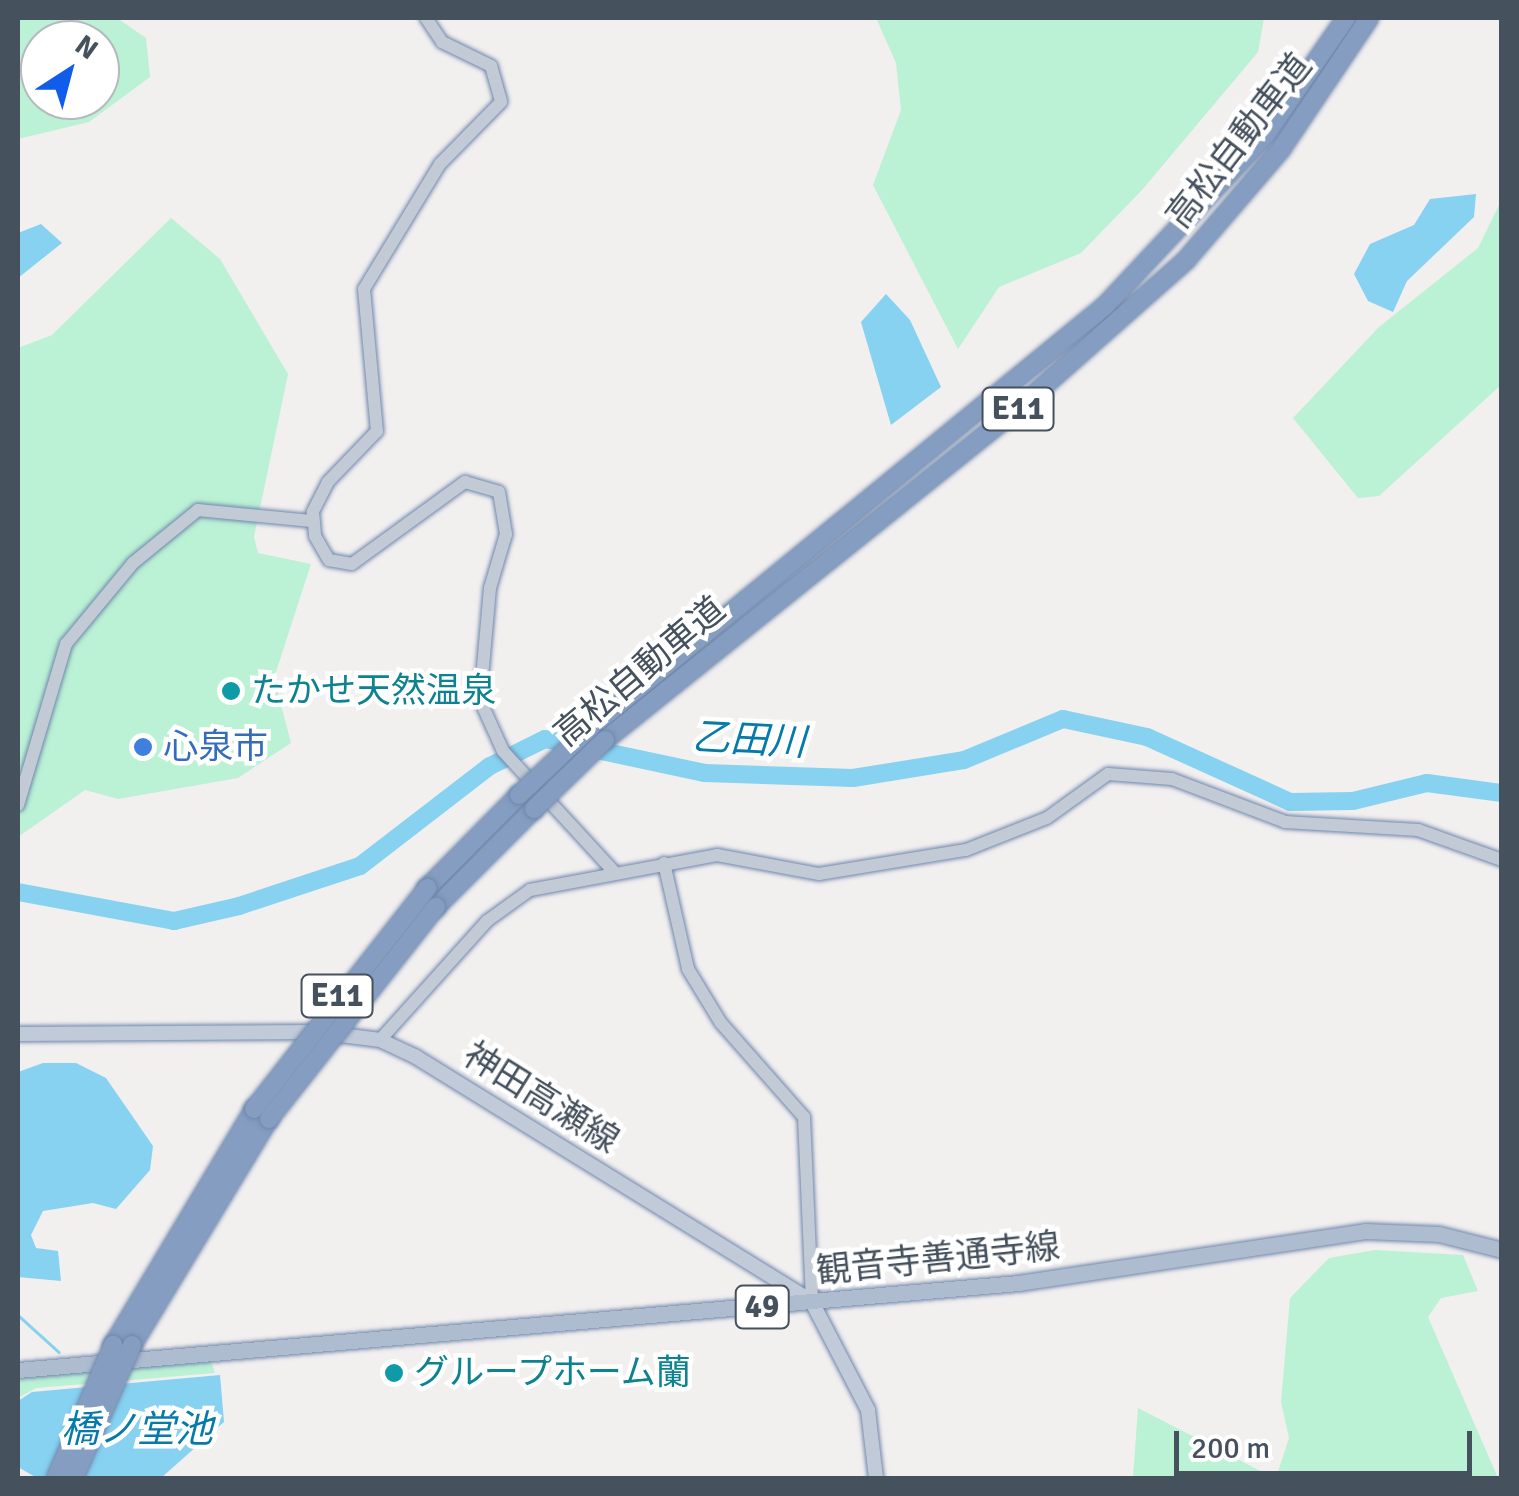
<!DOCTYPE html>
<html>
<head>
<meta charset="utf-8">
<style>
	body { margin:0 }
	#map { position:relative; width:1519px; height:1496px; overflow:hidden; background:#f2efef; font-family:Signika,"Noto Sans JP",sans-serif }
	div>[style] { position:absolute }
	[style*='--x'] { left:calc(var(--x)*1px); top:calc(var(--y)*1px); width:calc(var(--w)*1px); rotate:calc(var(--a)*1deg) }
	.green>* { inset:0; background:#bbf1d5 }
	.water>* { inset:0; background:#86d2f0 }
	.stream>* { height:2.5px; margin:-1.25px; padding:0 1.25px; transform-origin:1.25px; border-radius:1.25px; background:#86d2f0 }
	.river>* { height:18px; margin:-9px; padding:0 9px; transform-origin:9px; border-radius:9px; background:#86d2f0 }
	.roads { filter:drop-shadow(0 0 2px #6f87ac) drop-shadow(0 0 2px #6f87ac) }
	.tertiary>* { height:12px; margin:-6px; padding:0 6px; transform-origin:6px; border-radius:6px; background:#c2cad5 }
	.secondary>* { height:14px; margin:-7px; padding:0 7px; transform-origin:7px; border-radius:7px; background:#c1cad9 }
	.primary>* { height:15px; margin:-7.5px; padding:0 7.5px; transform-origin:7.5px; border-radius:7.5px; background:#adbccf }
	.motorway>* { height:18px; margin:-9px; padding:0 9px; transform-origin:9px; border-radius:9px; background:#849dc0 }
	.bridges { filter:drop-shadow(0 0 2px #6f87ac) drop-shadow(0 0 2px #6f87ac) }
	.motorway-bridge>* { height:18px; margin:-9px; padding:0 9px; transform-origin:9px; border-radius:9px; background:#849dc0 }
	.dots>* { width:28px; height:28px; translate:-50% -50%; box-sizing:border-box; border:5px solid #fff; border-radius:50% }
	span { translate:-50% -50%; white-space:nowrap; text-align:center; line-height:1.15; -webkit-text-stroke:9px #fff; paint-order:stroke }
	.shield-label span { padding:2px 8px; background:#fff; border:2px solid; border-radius:8px; -webkit-text-stroke-width:0 }
	.shield-label { font-size:32px; color:#46515e; font-weight:700 }
	.street-label { font-size:35px; color:#46515e }
	.culture-label { font-size:35px; color:#0d838f }
	.left { translate:0 -50%; text-align:left }
	.shop-label { font-size:35px; color:#366cbe }
	.water-label { font-size:38px; color:#067aaa; font-style:italic }
	.frame { position:absolute; inset:0; border:20px solid #46515e; pointer-events:none }
	.north { position:absolute; left:20px; top:20px; width:100px; height:100px; box-sizing:border-box; background:#fff; border:2px solid #b5b9bf; border-radius:50%; rotate:36deg; font-size:28px; font-weight:700; line-height:40px; text-align:center; color:#46515e }
	.north::after { content:''; display:block; margin:auto; width:35px; height:45px; background:#105deb; clip-path:polygon(50% 0,100% 100%,50% 72%,0 100%) }
	.scale { position:absolute; left:1174px; top:1431px; width:298px; height:45px; box-sizing:border-box; border:5px solid #46515e; border-top:0; padding-left:12px; font-size:30px; line-height:35px; white-space:nowrap; color:#46515e; -webkit-text-stroke:8px #fff; paint-order:stroke }
</style>
</head>
<body>
<div id="map">
	<div class="green">
		<i style="clip-path:polygon(evenodd,18px 18px,117px 18px,146px 38px,150px 77px,89px 122px,18px 139px,18px 18px,100px 40px,100px 100px,40px 100px,40px 40px,100px 40px)"></i>
		<i style="clip-path:polygon(876px 18px,1264px 18px,1258px 52px,1142px 190px,1081px 253px,999px 287px,958px 349px,873px 185px,901px 110px,896px 63px)"></i>
		<i style="clip-path:polygon(1501px 201px,1501px 385px,1379px 496px,1358px 498px,1293px 418px,1379px 327px,1478px 248px)"></i>
		<i style="clip-path:polygon(171px 218px,220px 259px,288px 374px,254px 537px,258px 553px,311px 564px,274px 678px,291px 743px,238px 778px,118px 799px,85px 790px,18px 837px,18px 348px,52px 335px)"></i>
		<i style="clip-path:polygon(1375px 1250px,1463px 1255px,1478px 1291px,1441px 1298px,1428px 1317px,1498px 1478px,1276px 1478px,1289px 1438px,1281px 1402px,1290px 1298px,1329px 1258px)"></i>
		<i style="clip-path:polygon(209px 1355px,215px 1373px,36px 1388px,18px 1398px,18px 1381px,35px 1372px)"></i>
		<i style="clip-path:polygon(1138px 1408px,1274px 1478px,1133px 1478px)"></i>
	</div>
	<div class="water">
		<i style="clip-path:polygon(1476px 194px,1474px 217px,1407px 281px,1393px 312px,1368px 301px,1354px 274px,1370px 244px,1414px 225px,1430px 199px)"></i>
		<i style="clip-path:polygon(41px 224px,62px 243px,18px 278px,18px 233px)"></i>
		<i style="clip-path:polygon(886px 294px,910px 320px,941px 387px,891px 425px,861px 322px)"></i>
		<i style="clip-path:polygon(43px 1063px,76px 1063px,106px 1078px,153px 1146px,150px 1170px,116px 1209px,93px 1203px,43px 1211px,31px 1235px,36px 1248px,58px 1251px,61px 1281px,18px 1277px,18px 1072px)"></i>
		<i style="clip-path:polygon(220px 1375px,224px 1422px,161px 1478px,37px 1478px,18px 1467px,18px 1401px,32px 1392px)"></i>
	</div>
	<div class="stream">
		<i style="--x:18;--y:1315;--w:55;--a:42.1"></i>
	</div>
	<div class="river">
		<i style="--x:18;--y:892;--w:159;--a:10.5"></i>
		<i style="--x:174;--y:921;--w:67;--a:-13"></i>
		<i style="--x:239;--y:906;--w:127;--a:-18.3"></i>
		<i style="--x:360;--y:866;--w:164;--a:-37.6"></i>
		<i style="--x:490;--y:766;--w:61;--a:-26.1"></i>
		<i style="--x:545;--y:739;--w:164;--a:12"></i>
		<i style="--x:705;--y:773;--w:148;--a:1.9"></i>
		<i style="--x:853;--y:778;--w:112;--a:-9.2"></i>
		<i style="--x:964;--y:760;--w:107;--a:-22.5"></i>
		<i style="--x:1063;--y:719;--w:86;--a:12.1"></i>
		<i style="--x:1147;--y:737;--w:157;--a:24.4"></i>
		<i style="--x:1290;--y:802;--w:63;--a:-0.9"></i>
		<i style="--x:1353;--y:801;--w:76;--a:-13.7"></i>
		<i style="--x:1427;--y:783;--w:76;--a:7.6"></i>
	</div>
	<div class="roads">
		<div class="tertiary">
			<i style="--x:426;--y:18;--w:29;--a:56"></i>
			<i style="--x:442;--y:42;--w:55;--a:26.1"></i>
			<i style="--x:491;--y:66;--w:37;--a:74"></i>
			<i style="--x:501;--y:102;--w:87;--a:134.5"></i>
			<i style="--x:440;--y:164;--w:146;--a:121.3"></i>
			<i style="--x:364;--y:289;--w:143;--a:84.8"></i>
			<i style="--x:377;--y:431;--w:71;--a:133.9"></i>
			<i style="--x:328;--y:482;--w:34;--a:117"></i>
			<i style="--x:313;--y:512;--w:24;--a:85"></i>
			<i style="--x:315;--y:536;--w:28;--a:60"></i>
			<i style="--x:329;--y:560;--w:23;--a:10"></i>
			<i style="--x:352;--y:564;--w:140;--a:-36"></i>
			<i style="--x:465;--y:482;--w:35;--a:16"></i>
			<i style="--x:499;--y:492;--w:43;--a:80.5"></i>
			<i style="--x:506;--y:534;--w:56;--a:106.5"></i>
			<i style="--x:490;--y:588;--w:112;--a:95.1"></i>
			<i style="--x:480;--y:700;--w:56;--a:65.7"></i>
			<i style="--x:503;--y:751;--w:166;--a:47.4"></i>
			<i style="--x:18;--y:805;--w:168;--a:-73.4"></i>
			<i style="--x:66;--y:644;--w:105;--a:-50.4"></i>
			<i style="--x:133;--y:563;--w:84;--a:-39.2"></i>
			<i style="--x:198;--y:510;--w:116;--a:5.5"></i>
			<i style="--x:664;--y:863;--w:109;--a:77.2"></i>
			<i style="--x:688;--y:969;--w:63;--a:58.6"></i>
			<i style="--x:721;--y:1023;--w:125;--a:48.6"></i>
			<i style="--x:804;--y:1117;--w:185;--a:87.5"></i>
			<i style="--x:380;--y:1040;--w:160;--a:-48"></i>
			<i style="--x:487;--y:921;--w:53;--a:-35.8"></i>
			<i style="--x:530;--y:890;--w:190;--a:-10.6"></i>
			<i style="--x:717;--y:855;--w:104;--a:10.6"></i>
			<i style="--x:819;--y:874;--w:149;--a:-9.3"></i>
			<i style="--x:966;--y:850;--w:87;--a:-21.6"></i>
			<i style="--x:1047;--y:818;--w:75;--a:-35.8"></i>
			<i style="--x:1108;--y:774;--w:64;--a:4.5"></i>
			<i style="--x:1172;--y:779;--w:121;--a:20.8"></i>
			<i style="--x:1285;--y:822;--w:133;--a:3.4"></i>
			<i style="--x:1418;--y:830;--w:89;--a:19.7"></i>
		</div>
		<div class="secondary">
			<i style="--x:18;--y:1034;--w:299;--a:-0.4"></i>
			<i style="--x:317;--y:1032;--w:64;--a:7.2"></i>
			<i style="--x:380;--y:1040;--w:40;--a:25"></i>
			<i style="--x:416;--y:1057;--w:466;--a:31.7"></i>
			<i style="--x:812;--y:1302;--w:122;--a:62.6"></i>
			<i style="--x:868;--y:1410;--w:68;--a:83.3"></i>
		</div>
		<div class="primary">
			<i style="--x:18;--y:1370;--w:1004;--a:-4.97"></i>
			<i style="--x:1018;--y:1283;--w:351;--a:-8.5"></i>
			<i style="--x:1365;--y:1231;--w:74;--a:2.3"></i>
			<i style="--x:1439;--y:1234;--w:65;--a:14.3"></i>
		</div>
		<div class="motorway">
			<i style="--x:591;--y:727;--w:664;--a:-39.32"></i>
			<i style="--x:1105;--y:306;--w:236;--a:-46.9"></i>
			<i style="--x:1266;--y:134;--w:141;--a:-55.4"></i>
			<i style="--x:605;--y:740;--w:532;--a:-38.74"></i>
			<i style="--x:1020;--y:407;--w:222;--a:-41.5"></i>
			<i style="--x:1186;--y:260;--w:146;--a:-49.4"></i>
			<i style="--x:1281;--y:149;--w:158;--a:-56.1"></i>
			<i style="--x:427;--y:888;--w:131;--a:-45.3"></i>
			<i style="--x:436;--y:907;--w:139;--a:-45"></i>
			<i style="--x:113;--y:1345;--w:275;--a:-59.1"></i>
			<i style="--x:132;--y:1345;--w:264;--a:-58.8"></i>
		</div>
	</div>
	<div class="bridges">
		<div class="motorway-bridge">
			<i style="--x:519;--y:795;--w:99;--a:-43.4"></i>
			<i style="--x:534;--y:809;--w:99;--a:-44.2"></i>
			<i style="--x:254;--y:1109;--w:281;--a:-51.9"></i>
			<i style="--x:269;--y:1119;--w:270;--a:-51.8"></i>
			<i style="--x:56;--y:1478;--w:145;--a:-66.8"></i>
			<i style="--x:74;--y:1478;--w:145;--a:-66.4"></i>
		</div>
	</div>
	<div class="dots">
		<i style="left:231px;top:691px;background:#0f9aa8"></i>
		<i style="left:143px;top:747px;background:#3f7fe0"></i>
		<i style="left:394px;top:1373px;background:#0f9aa8"></i>
	</div>
	<div class="shield-label">
		<span style="left:1018px;top:409px">E11</span>
		<span style="left:337px;top:996px">E11</span>
		<span style="left:762px;top:1307px">49</span>
	</div>
	<div class="street-label">
		<span style="left:1239px;top:141px;rotate:-52deg">高松自動車道</span>
		<span style="left:640px;top:672px;rotate:-40deg">高松自動車道</span>
		<span style="left:541px;top:1098px;rotate:32deg">神田高瀬線</span>
		<span style="left:938px;top:1259px;rotate:-6deg">観音寺善通寺線</span>
	</div>
	<div class="culture-label">
		<span class="left" style="left:251px;top:691px">たかせ天然温泉</span>
		<span class="left" style="left:414px;top:1373px">グループホーム蘭</span>
	</div>
	<div class="shop-label">
		<span class="left" style="left:163px;top:747px">心泉市</span>
	</div>
	<div class="water-label">
		<span style="left:749px;top:740px;rotate:3deg">乙田川</span>
		<span style="left:137px;top:1430px">橋ノ堂池</span>
	</div>
	<div class="frame"></div>
	<div class="north">N</div>
	<div class="scale">200 m</div>
</div>
</body>
</html>
